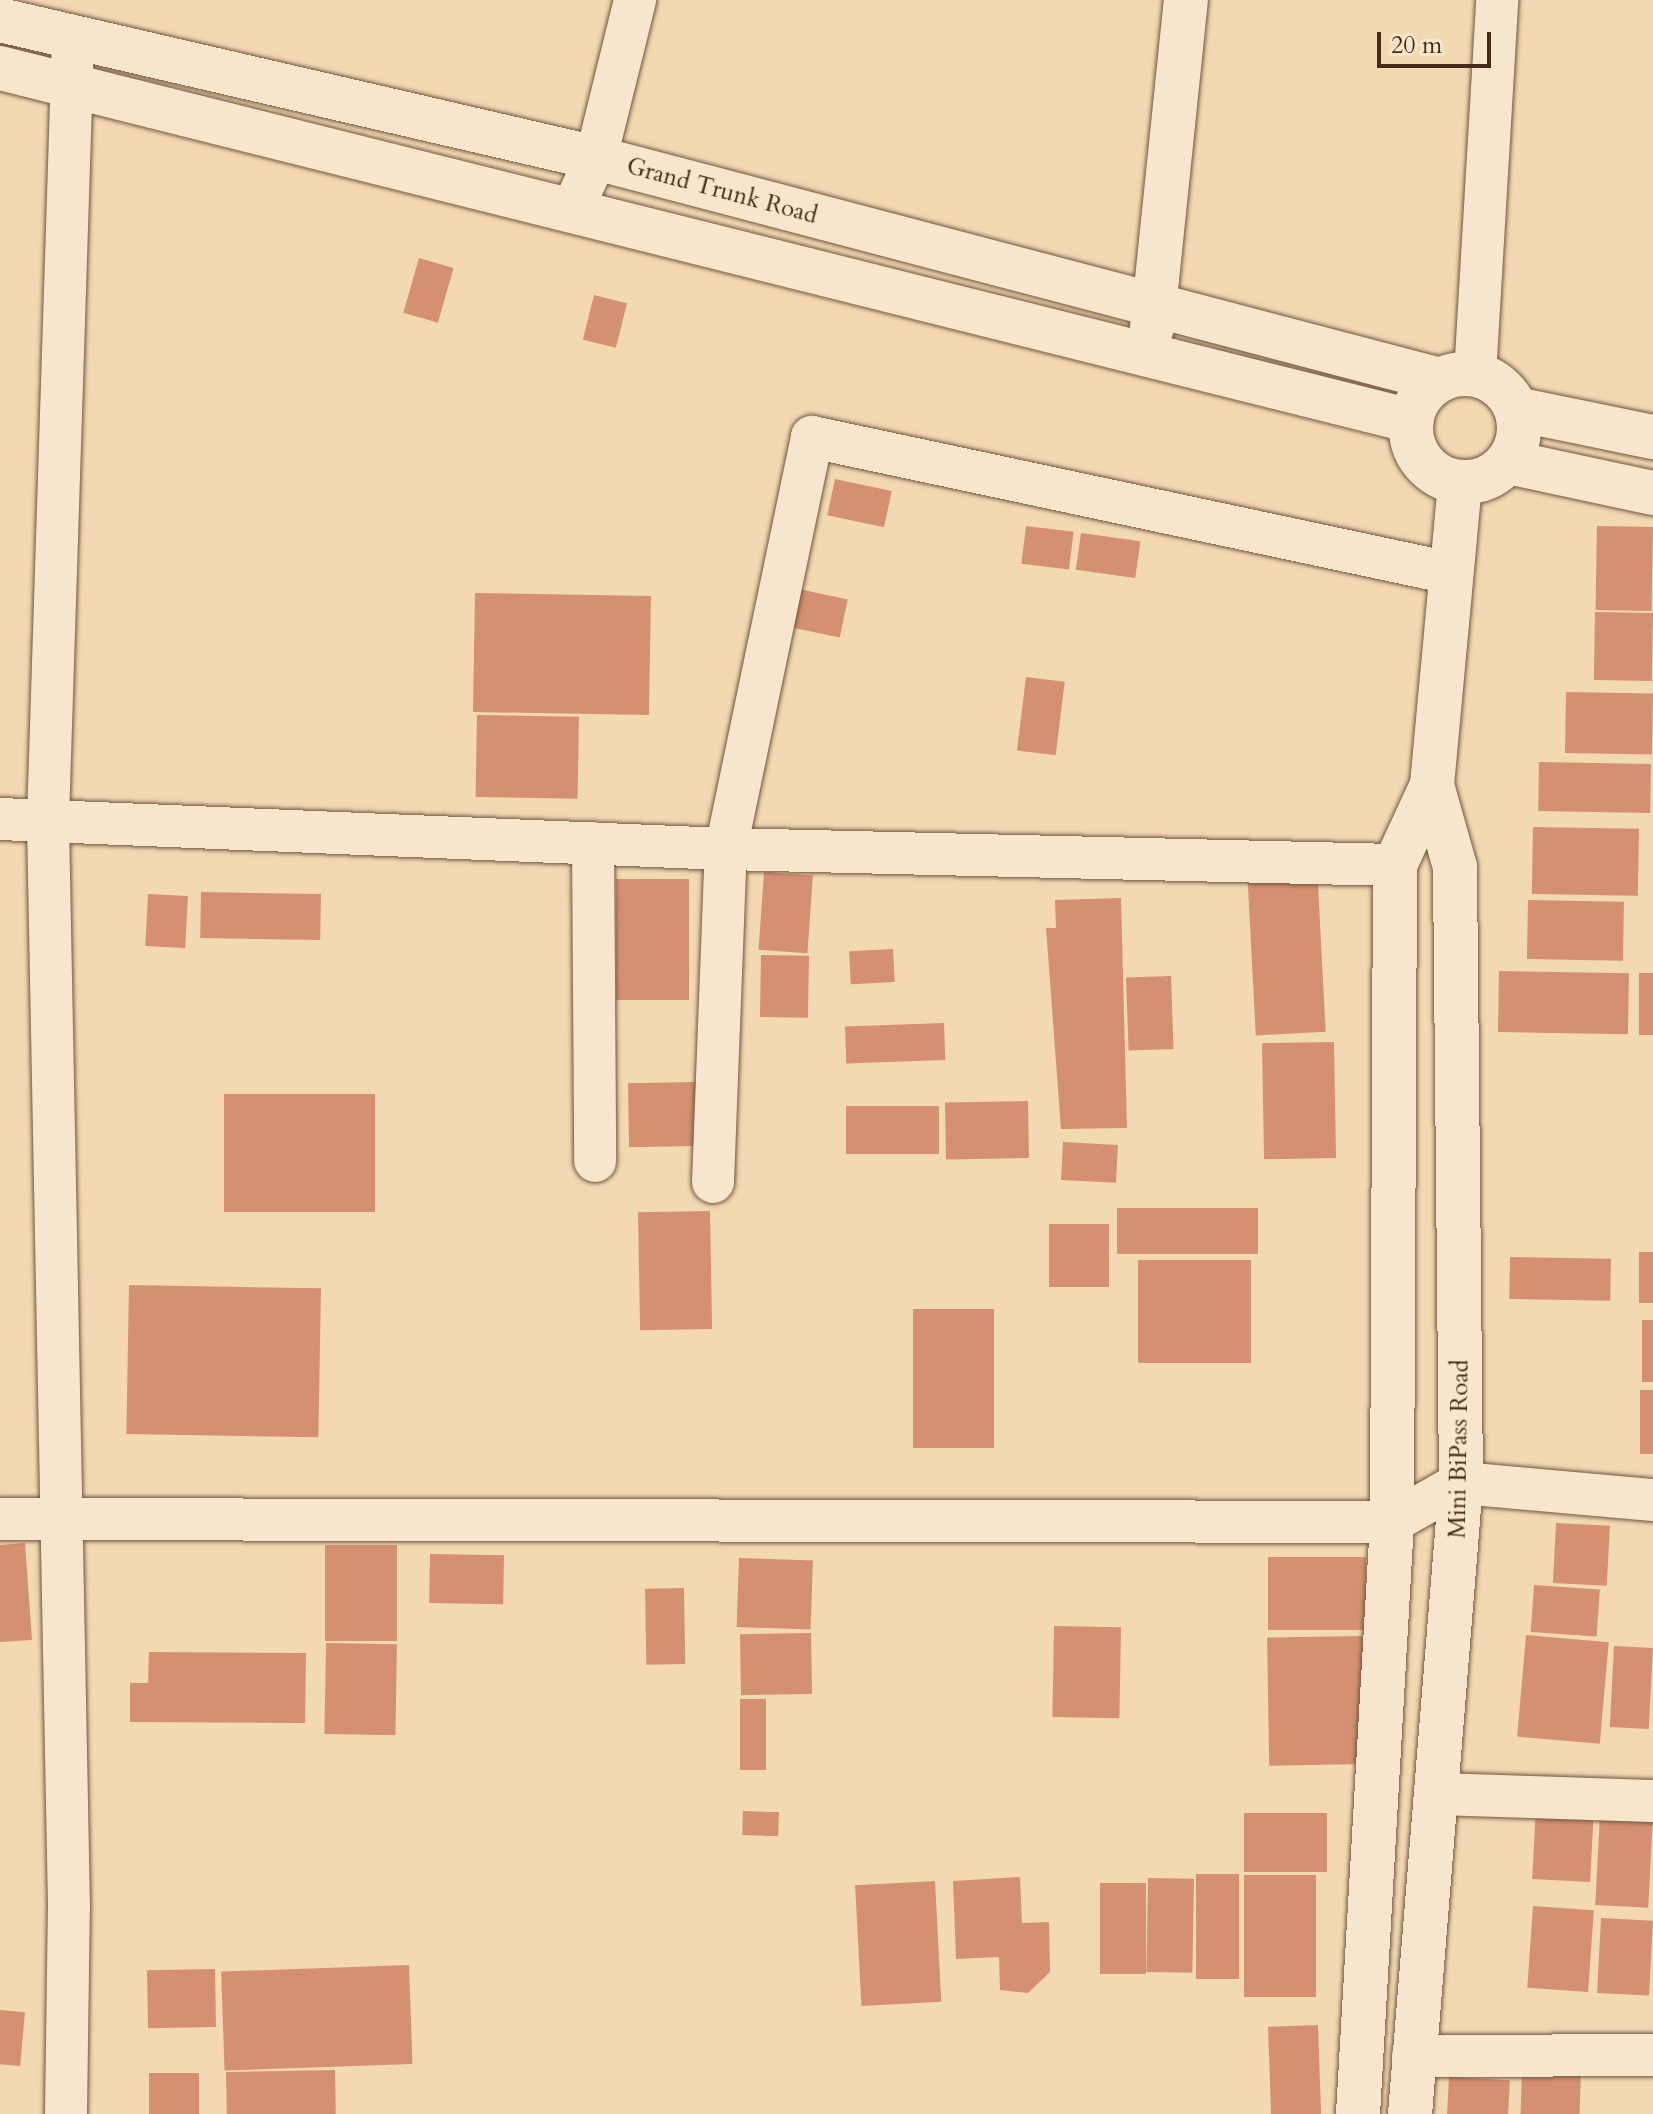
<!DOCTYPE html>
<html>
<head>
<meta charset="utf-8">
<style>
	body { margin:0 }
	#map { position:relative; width:1653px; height:2114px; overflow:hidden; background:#f3d9b2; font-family:Cardo,serif }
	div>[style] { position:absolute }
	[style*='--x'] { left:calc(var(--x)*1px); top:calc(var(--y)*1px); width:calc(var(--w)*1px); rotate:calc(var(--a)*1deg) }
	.building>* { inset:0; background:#d59071; transform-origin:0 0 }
	.roads { filter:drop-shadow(0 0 2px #70563e) drop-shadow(0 0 2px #70563e) }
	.street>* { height:42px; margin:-21px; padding:0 21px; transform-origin:21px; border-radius:21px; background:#f7e6cd }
	.secondary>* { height:44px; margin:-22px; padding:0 22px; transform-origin:22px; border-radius:22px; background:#f7e6cd }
	.secondary>.ring { margin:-22px; padding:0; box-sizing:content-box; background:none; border:44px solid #f7e6cd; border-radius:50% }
	span { translate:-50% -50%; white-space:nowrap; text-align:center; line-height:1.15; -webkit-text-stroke:6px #f7e6cd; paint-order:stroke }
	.street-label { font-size:24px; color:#452b18 }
	.scale { position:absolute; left:1377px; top:32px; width:114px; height:36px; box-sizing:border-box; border:4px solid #452b18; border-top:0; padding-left:10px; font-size:24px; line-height:28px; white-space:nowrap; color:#452b18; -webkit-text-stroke:6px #f7e6cd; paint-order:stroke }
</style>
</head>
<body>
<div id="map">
	<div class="building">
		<i style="left:419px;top:258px;width:36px;height:57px;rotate:16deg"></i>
		<i style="left:594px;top:295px;width:34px;height:46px;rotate:14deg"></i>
		<i style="left:835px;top:479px;width:58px;height:37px;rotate:12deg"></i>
		<i style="left:1026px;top:526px;width:48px;height:38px;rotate:7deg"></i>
		<i style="left:1597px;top:526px;width:56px;height:84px;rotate:1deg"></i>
		<i style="left:1081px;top:533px;width:60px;height:37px;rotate:8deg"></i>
		<i style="left:794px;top:588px;width:55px;height:39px;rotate:12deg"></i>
		<i style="left:475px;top:593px;width:176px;height:119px;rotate:1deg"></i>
		<i style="left:1595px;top:612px;width:58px;height:68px;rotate:1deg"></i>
		<i style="left:1026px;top:677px;width:39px;height:74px;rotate:7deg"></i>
		<i style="left:1566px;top:692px;width:87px;height:61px;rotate:1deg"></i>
		<i style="left:477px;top:715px;width:102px;height:82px;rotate:1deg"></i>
		<i style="left:1539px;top:762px;width:112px;height:49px;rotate:1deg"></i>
		<i style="left:1533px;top:827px;width:106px;height:67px;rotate:1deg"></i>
		<i style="left:1317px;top:866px;width:166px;height:70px;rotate:87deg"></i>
		<i style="left:764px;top:872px;width:49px;height:78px;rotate:4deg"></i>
		<i style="left:616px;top:879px;width:73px;height:121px"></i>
		<i style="left:201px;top:892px;width:120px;height:46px;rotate:1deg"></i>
		<i style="left:148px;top:894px;width:40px;height:52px;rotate:3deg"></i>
		<i style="clip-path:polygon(1121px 898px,1127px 1128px,1061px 1129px,1046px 928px,1056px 928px,1055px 900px)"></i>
		<i style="left:1528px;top:900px;width:96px;height:59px;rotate:1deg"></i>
		<i style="left:893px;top:949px;width:33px;height:44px;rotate:87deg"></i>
		<i style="left:761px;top:955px;width:48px;height:62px;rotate:1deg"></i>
		<i style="left:1499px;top:971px;width:130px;height:61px;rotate:1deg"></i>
		<i style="left:1639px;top:973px;width:14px;height:62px"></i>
		<i style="left:1171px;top:976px;width:73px;height:45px;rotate:88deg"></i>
		<i style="left:944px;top:1023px;width:37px;height:99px;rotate:88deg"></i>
		<i style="left:1334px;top:1042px;width:116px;height:72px;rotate:89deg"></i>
		<i style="left:696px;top:1082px;width:64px;height:68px;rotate:89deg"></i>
		<i style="left:224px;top:1094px;width:151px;height:118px"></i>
		<i style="left:1028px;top:1101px;width:57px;height:83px;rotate:89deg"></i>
		<i style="left:846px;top:1106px;width:93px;height:48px"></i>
		<i style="left:1063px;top:1142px;width:55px;height:38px;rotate:3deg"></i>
		<i style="left:1117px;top:1208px;width:141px;height:46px"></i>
		<i style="left:710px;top:1211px;width:118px;height:72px;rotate:89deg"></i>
		<i style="left:1049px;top:1224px;width:60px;height:63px"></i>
		<i style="left:1639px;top:1252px;width:14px;height:51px"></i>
		<i style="left:1510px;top:1257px;width:101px;height:42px;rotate:1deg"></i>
		<i style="left:1138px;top:1260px;width:113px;height:103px"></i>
		<i style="left:129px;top:1285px;width:192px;height:149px;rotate:1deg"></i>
		<i style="left:913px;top:1309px;width:81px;height:139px"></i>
		<i style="left:1642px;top:1320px;width:11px;height:62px"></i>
		<i style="left:1640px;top:1390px;width:13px;height:64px"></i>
		<i style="left:1556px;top:1523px;width:54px;height:60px;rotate:3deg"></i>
		<i style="clip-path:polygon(25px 1543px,32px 1640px,0 1642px,0 1545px)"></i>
		<i style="left:325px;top:1545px;width:72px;height:96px"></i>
		<i style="left:430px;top:1554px;width:74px;height:49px;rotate:1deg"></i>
		<i style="left:1268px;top:1557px;width:98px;height:73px"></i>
		<i style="left:739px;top:1558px;width:74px;height:69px;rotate:2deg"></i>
		<i style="left:1534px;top:1585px;width:66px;height:47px;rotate:4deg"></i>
		<i style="left:684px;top:1588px;width:76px;height:39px;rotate:89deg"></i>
		<i style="left:1054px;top:1626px;width:67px;height:91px;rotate:1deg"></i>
		<i style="left:811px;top:1633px;width:61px;height:71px;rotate:89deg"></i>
		<i style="left:1526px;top:1635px;width:83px;height:102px;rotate:5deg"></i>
		<i style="left:1363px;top:1636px;width:128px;height:96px;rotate:89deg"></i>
		<i style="left:326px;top:1643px;width:71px;height:91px;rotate:1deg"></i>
		<i style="left:1614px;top:1646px;width:39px;height:81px;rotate:3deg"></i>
		<i style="clip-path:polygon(149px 1652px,306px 1653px,305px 1723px,130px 1722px,130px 1683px,148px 1683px)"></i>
		<i style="left:740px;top:1699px;width:26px;height:71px"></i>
		<i style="left:1536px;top:1806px;width:58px;height:73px;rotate:3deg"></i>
		<i style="left:743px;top:1811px;width:36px;height:24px;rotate:2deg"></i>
		<i style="left:1244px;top:1813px;width:83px;height:59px"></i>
		<i style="left:1600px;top:1814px;width:53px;height:91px;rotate:3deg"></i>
		<i style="left:1196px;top:1874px;width:43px;height:105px"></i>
		<i style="left:1244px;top:1875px;width:72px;height:122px"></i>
		<i style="clip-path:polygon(1020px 1877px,1022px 1923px,1049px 1922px,1050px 1972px,1028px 1993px,1000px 1990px,999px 1957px,956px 1959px,953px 1881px)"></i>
		<i style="left:1148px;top:1878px;width:46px;height:94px;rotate:1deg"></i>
		<i style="left:935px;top:1881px;width:121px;height:80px;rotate:87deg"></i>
		<i style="left:1100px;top:1883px;width:46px;height:91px"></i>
		<i style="left:1533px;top:1906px;width:61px;height:82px;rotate:4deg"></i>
		<i style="left:1601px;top:1918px;width:52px;height:75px;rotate:3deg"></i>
		<i style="left:409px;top:1965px;width:99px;height:188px;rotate:88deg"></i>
		<i style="left:215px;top:1969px;width:58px;height:68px;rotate:89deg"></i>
		<i style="left:0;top:2010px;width:25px;height:54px;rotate:5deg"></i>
		<i style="left:1318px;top:2025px;width:89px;height:50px;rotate:88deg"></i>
		<i style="left:335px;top:2070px;width:44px;height:109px;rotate:89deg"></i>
		<i style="left:1522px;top:2071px;width:59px;height:43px;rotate:2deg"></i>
		<i style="left:149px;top:2073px;width:50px;height:41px"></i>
		<i style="left:1449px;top:2077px;width:61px;height:37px;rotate:3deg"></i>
	</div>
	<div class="roads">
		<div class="street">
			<i style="--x:573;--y:208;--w:55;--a:-65.3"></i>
			<i style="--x:596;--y:158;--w:163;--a:-76.1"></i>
			<i style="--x:1475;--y:375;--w:376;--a:-86.6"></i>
			<i style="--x:0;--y:819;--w:727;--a:2.37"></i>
			<i style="--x:726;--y:849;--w:669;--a:1.37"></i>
			<i style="--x:593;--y:843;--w:318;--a:89.6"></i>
			<i style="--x:713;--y:1182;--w:333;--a:-87.8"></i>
			<i style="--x:726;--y:849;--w:421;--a:-78.2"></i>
			<i style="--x:812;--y:437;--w:652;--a:12.03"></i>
			<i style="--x:0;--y:1519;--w:1392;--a:0.12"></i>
			<i style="--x:1392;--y:1522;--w:79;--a:-29.5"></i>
			<i style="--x:1461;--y:1483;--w:193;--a:5.1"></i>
			<i style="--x:1437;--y:1794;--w:216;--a:1.9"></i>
			<i style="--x:1413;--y:2056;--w:240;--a:-0.2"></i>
			<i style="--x:66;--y:2114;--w:207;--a:-89.2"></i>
			<i style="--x:69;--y:1907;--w:1088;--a:-91.11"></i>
			<i style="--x:48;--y:819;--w:778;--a:-88.16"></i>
		</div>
		<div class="secondary">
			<i style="--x:0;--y:20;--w:612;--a:13.04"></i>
			<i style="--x:596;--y:158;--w:873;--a:14.74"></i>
			<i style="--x:0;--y:68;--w:1455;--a:14.04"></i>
			<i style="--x:1152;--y:328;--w:330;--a:-84.1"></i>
			<i class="ring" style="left:1411px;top:374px;width:64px;height:64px"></i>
			<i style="--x:1516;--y:409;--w:140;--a:11.6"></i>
			<i style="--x:1508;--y:462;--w:148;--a:12.1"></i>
			<i style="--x:1358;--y:2114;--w:593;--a:-86.71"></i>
			<i style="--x:1392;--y:1522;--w:657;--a:-89.74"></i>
			<i style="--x:1395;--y:865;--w:88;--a:-65.2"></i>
			<i style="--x:1432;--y:785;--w:304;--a:-84.7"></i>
			<i style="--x:1410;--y:2114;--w:633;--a:-85.38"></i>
			<i style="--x:1461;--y:1483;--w:616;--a:-90.56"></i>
			<i style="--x:1455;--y:867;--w:85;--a:-105.7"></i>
		</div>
	</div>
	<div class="street-label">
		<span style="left:722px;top:191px;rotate:15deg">Grand Trunk Road</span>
		<span style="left:1459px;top:1449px;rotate:-89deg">Mini BiPass Road</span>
	</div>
	<div class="scale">20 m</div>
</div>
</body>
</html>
